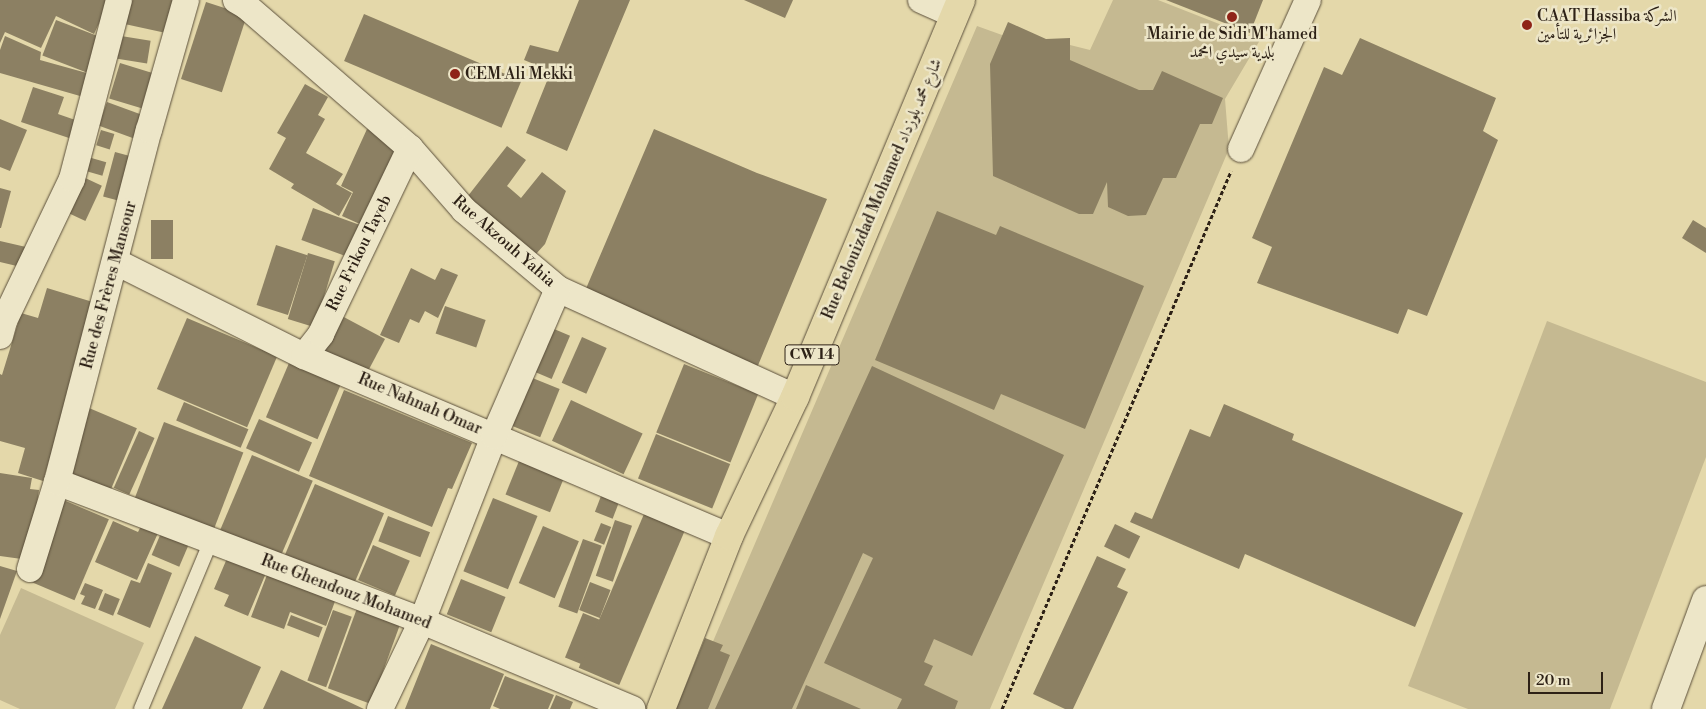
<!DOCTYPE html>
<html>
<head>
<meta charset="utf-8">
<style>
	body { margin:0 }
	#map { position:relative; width:1706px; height:709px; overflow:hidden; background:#e4d8aa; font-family:"Libre Bodoni",Amiri,serif }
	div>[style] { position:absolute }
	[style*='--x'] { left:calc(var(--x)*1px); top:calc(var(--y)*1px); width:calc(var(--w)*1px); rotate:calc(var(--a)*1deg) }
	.green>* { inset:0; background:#c5b991 }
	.building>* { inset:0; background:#8c8063; transform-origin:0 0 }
	.path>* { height:3px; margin-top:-1.5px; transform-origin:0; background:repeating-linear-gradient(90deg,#2d2116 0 4px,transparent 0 6.5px) }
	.roads { filter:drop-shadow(0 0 1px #5b4f3b) drop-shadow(0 0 1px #5b4f3b) }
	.service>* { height:14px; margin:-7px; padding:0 7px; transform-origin:7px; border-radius:7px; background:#ede6c8 }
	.minor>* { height:26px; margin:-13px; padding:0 13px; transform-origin:13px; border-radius:13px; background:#ede6c8 }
	.tertiary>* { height:28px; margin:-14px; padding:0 14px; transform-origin:14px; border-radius:14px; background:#ede6c8 }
	.primary>* { height:28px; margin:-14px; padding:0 14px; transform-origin:14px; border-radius:14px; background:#e4d8aa }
	.dots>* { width:14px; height:14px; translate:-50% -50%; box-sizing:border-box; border:2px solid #ede6c8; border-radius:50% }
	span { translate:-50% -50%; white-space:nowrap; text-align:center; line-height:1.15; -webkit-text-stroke:5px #ede6c8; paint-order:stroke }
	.shield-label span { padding:1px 4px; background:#ede6c8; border:1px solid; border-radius:4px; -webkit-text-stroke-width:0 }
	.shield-label { font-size:15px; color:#2d2116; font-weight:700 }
	.poi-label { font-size:16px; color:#2d2116 }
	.left { translate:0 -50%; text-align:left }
	.street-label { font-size:16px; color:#2d2116 }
	.scale { position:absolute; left:1528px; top:672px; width:75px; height:22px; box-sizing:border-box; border:2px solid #2d2116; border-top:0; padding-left:6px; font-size:15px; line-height:18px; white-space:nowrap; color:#2d2116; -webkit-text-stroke:4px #ede6c8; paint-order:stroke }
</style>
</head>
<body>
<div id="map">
	<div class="green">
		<i style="clip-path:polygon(1113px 0,1158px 0,1260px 40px,1225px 99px,1229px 149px,990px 709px,684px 709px,977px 26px,1057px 55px,1062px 43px,1090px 50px)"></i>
		<i style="clip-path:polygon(1547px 321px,1706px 382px,1706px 457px,1610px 709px,1468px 709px,1408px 686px)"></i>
		<i style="clip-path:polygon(21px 588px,144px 643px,115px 709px,20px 709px,0 700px,0 635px)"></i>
	</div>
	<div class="building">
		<i style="clip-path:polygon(0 0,110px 0,94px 34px,56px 16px,41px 48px,5px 32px,0 43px)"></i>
		<i style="clip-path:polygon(125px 0,174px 0,166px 33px,120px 23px)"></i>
		<i style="clip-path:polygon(579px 0,630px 0,567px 151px,526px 133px,551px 71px,524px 60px,530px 45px,558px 52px)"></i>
		<i style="clip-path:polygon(744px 0,793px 0,785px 18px)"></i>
		<i style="clip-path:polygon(1166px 0,1263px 0,1250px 33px)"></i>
		<i style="left:206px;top:2px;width:43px;height:81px;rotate:18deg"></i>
		<i style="left:364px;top:14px;width:171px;height:51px;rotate:23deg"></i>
		<i style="left:56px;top:20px;width:53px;height:38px;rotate:21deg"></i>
		<i style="clip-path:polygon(1008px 22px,1046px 39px,1070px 38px,1070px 60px,1139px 90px,1153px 90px,1162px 71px,1223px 98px,1212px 124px,1200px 124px,1176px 178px,1163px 178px,1146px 215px,1128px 216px,1108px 207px,1107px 182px,1093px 214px,1079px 214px,993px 176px,990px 64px)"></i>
		<i style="clip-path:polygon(5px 36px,41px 52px,40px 60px,94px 75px,87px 98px,0 73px,0 50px)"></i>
		<i style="left:121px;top:36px;width:30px;height:23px;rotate:9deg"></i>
		<i style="clip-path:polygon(1360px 38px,1496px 98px,1483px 131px,1498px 140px,1427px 316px,1408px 309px,1398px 334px,1257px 283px,1272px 247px,1252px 238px,1324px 67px,1342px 75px)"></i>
		<i style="left:120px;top:63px;width:39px;height:37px;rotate:17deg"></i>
		<i style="clip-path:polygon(305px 84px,328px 97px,318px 115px,325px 119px,306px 153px,343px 174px,336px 184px,352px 193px,339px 216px,291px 188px,294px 184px,269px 169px,286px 138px,277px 133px)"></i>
		<i style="clip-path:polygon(33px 87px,64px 97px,58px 114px,81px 122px,75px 140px,21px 122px)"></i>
		<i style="left:107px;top:102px;width:40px;height:25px;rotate:20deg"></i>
		<i style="clip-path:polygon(0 119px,27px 130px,10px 171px,0 167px)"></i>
		<i style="clip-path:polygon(367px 129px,399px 144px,362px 225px,342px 216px,353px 192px,341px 186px)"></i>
		<i style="clip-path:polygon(654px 129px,757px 173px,827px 199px,754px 375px,582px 298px)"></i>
		<i style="left:101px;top:130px;width:14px;height:16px;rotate:17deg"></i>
		<i style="clip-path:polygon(507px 146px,526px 160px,507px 186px,521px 198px,542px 172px,566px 191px,545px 244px,536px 254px,464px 201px)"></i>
		<i style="left:115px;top:152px;width:23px;height:46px;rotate:15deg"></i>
		<i style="left:88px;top:157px;width:19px;height:14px;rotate:16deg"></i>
		<i style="left:81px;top:176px;width:23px;height:39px;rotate:25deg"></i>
		<i style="clip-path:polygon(0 188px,11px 191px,1px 228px,0 228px)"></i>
		<i style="left:313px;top:208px;width:50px;height:34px;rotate:20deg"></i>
		<i style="clip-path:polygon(937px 211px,996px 235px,1000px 226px,1144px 286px,1085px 429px,1001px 394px,994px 410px,875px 360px)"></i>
		<i style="left:173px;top:220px;width:39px;height:22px;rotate:90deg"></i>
		<i style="clip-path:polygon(1693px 220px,1706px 228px,1706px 253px,1682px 238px)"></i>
		<i style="clip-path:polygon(0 241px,26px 247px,21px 267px,0 262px)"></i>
		<i style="left:276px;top:245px;width:33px;height:63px;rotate:18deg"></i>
		<i style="left:308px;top:253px;width:28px;height:69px;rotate:17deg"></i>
		<i style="clip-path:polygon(411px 268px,435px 280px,441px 268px,458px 275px,438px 318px,425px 311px,419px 323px,410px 319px,399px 343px,380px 335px)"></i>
		<i style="clip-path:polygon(47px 288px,96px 303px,43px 481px,18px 473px,25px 448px,0 441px,0 374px,2px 375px,21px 313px,38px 318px)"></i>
		<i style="left:445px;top:306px;width:43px;height:29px;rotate:19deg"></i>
		<i style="left:340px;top:315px;width:51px;height:41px;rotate:28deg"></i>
		<i style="left:187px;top:318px;width:98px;height:77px;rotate:23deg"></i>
		<i style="left:547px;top:326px;width:25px;height:47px;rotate:23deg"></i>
		<i style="left:582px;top:337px;width:27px;height:50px;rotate:24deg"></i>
		<i style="left:289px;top:363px;width:56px;height:59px;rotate:23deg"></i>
		<i style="left:684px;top:364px;width:80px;height:74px;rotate:22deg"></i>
		<i style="clip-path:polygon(872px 366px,1064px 455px,972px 656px,934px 639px,924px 662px,933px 666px,924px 685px,958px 701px,955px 709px,897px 709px,902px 699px,824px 663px,873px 558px,863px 553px,792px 709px,715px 709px)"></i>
		<i style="left:530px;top:377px;width:32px;height:52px;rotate:22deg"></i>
		<i style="clip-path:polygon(344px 390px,472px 443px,452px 489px,448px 488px,432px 527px,309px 476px)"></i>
		<i style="left:571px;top:400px;width:79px;height:45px;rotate:25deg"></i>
		<i style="left:184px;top:402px;width:70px;height:20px;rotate:23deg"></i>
		<i style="clip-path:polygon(1224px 404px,1294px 434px,1292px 440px,1463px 513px,1415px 627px,1245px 554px,1239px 569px,1130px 522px,1135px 512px,1152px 519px,1190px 429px,1210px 437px)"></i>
		<i style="left:89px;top:408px;width:52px;height:72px;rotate:23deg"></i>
		<i style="left:259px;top:419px;width:58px;height:32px;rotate:24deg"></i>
		<i style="left:164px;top:422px;width:85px;height:82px;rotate:21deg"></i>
		<i style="left:139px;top:431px;width:17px;height:62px;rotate:24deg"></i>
		<i style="left:656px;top:434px;width:80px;height:48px;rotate:22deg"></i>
		<i style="left:252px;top:455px;width:66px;height:84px;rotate:23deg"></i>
		<i style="left:519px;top:461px;width:48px;height:36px;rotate:22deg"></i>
		<i style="clip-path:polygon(0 473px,32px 478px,30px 489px,39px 490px,29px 560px,0 556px)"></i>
		<i style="left:315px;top:484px;width:75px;height:83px;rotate:23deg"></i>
		<i style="left:601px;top:496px;width:19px;height:17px;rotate:21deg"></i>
		<i style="left:493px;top:498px;width:48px;height:79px;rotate:22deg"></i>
		<i style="left:61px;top:499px;width:52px;height:88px;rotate:23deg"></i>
		<i style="left:644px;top:514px;width:44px;height:167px;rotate:23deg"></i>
		<i style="left:388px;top:516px;width:45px;height:27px;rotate:21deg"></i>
		<i style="left:615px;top:520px;width:18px;height:59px;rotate:19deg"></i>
		<i style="clip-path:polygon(113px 521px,138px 532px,141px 526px,158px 533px,137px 580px,95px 562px)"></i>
		<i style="left:601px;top:523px;width:11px;height:19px;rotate:22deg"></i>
		<i style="left:1115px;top:524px;width:28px;height:25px;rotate:26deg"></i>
		<i style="left:543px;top:526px;width:39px;height:62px;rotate:23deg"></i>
		<i style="left:161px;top:533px;width:30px;height:24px;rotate:23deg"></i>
		<i style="left:583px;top:539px;width:20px;height:72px;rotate:20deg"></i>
		<i style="left:373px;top:545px;width:40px;height:38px;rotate:23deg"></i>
		<i style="clip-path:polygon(228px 556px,266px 573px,248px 616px,224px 606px,229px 595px,214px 589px)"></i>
		<i style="clip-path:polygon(1097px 556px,1126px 569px,1117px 587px,1128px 592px,1073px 709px,1065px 709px,1033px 694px)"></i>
		<i style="clip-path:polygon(148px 563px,172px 573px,150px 628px,117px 614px,131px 580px,140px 583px)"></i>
		<i style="clip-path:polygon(0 566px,17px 571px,0 619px)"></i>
		<i style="clip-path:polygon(270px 567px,338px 593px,326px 626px,290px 612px,284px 629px,251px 617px)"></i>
		<i style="left:461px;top:579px;width:48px;height:38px;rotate:22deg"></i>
		<i style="left:590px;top:582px;width:22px;height:30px;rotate:21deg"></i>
		<i style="clip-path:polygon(85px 583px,103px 590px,95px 609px,81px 604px,85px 596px,80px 594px)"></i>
		<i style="left:105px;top:593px;width:16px;height:18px;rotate:22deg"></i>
		<i style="left:360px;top:600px;width:46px;height:94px;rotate:20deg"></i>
		<i style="left:333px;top:610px;width:20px;height:75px;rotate:20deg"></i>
		<i style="left:583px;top:613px;width:18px;height:48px;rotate:22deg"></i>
		<i style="left:291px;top:615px;width:34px;height:11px;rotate:21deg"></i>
		<i style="clip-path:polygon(195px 636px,261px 667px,242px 709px,162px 709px)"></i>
		<i style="clip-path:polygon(705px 638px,723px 645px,720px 651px,730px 655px,708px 709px,676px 709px)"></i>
		<i style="clip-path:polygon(431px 644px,504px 674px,490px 709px,405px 709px)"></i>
		<i style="clip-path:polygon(281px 670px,364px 709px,263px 709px)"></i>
		<i style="clip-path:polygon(505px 676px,554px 695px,548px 709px,500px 709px,493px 706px)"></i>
		<i style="clip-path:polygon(806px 685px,861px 709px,796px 709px)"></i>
		<i style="clip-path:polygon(556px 695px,573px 702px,570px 709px,550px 709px)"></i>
	</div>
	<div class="path">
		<i style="--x:1002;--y:709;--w:585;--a:-66.94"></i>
	</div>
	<div class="roads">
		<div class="service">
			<i style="--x:141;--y:709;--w:182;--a:-67.4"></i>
		</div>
		<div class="minor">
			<i style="--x:236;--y:0;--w:12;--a:31"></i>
			<i style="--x:246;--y:6;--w:217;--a:40.9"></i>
			<i style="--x:410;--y:148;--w:82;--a:48.9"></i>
			<i style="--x:464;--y:210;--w:123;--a:40"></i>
			<i style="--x:558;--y:289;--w:260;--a:24.5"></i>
			<i style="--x:921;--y:0;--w:36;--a:24"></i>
			<i style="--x:1241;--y:149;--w:163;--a:-65.8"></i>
			<i style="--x:116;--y:262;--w:210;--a:26.6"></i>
			<i style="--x:304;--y:356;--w:462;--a:23"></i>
			<i style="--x:0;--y:336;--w:16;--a:-75"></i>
			<i style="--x:4;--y:321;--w:157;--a:-64.4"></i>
			<i style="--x:72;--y:179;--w:185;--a:-75.3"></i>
			<i style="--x:304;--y:356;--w:28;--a:-52"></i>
			<i style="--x:321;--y:334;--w:206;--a:-64.4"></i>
			<i style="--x:57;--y:482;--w:391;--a:20.8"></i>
			<i style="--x:422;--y:621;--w:228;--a:22.7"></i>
			<i style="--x:30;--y:569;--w:91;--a:-72.8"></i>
			<i style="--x:57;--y:482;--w:364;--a:-75.4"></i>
			<i style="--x:149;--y:130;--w:135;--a:-74.1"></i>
			<i style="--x:380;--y:709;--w:98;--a:-64.5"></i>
			<i style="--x:422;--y:621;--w:199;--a:-68.7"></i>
			<i style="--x:494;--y:436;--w:160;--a:-66.5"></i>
		</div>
		<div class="tertiary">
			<i style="--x:1666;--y:709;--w:116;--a:-69.8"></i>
		</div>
		<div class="primary">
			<i style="--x:661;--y:709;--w:186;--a:-68.5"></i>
			<i style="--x:729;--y:536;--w:154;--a:-64.6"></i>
			<i style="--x:795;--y:397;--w:430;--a:-67.3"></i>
		</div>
	</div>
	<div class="dots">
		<i style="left:1232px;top:17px;background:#8f2418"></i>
		<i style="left:1527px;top:25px;background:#8f2418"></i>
		<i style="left:455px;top:74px;background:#8f2418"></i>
	</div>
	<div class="shield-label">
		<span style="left:812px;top:355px">CW 14</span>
	</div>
	<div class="poi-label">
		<span class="left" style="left:1537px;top:25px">CAAT Hassiba الشركة<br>الجزائرية للتأمين</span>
		<span style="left:1232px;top:43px">Mairie de Sidi M'hamed<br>بلدية سيدي امحمد</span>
		<span class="left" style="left:465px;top:74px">CEM Ali Mekki</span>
	</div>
	<div class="street-label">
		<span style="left:882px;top:189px;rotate:-67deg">Rue Belouizdad Mohamed شارع محمد بلوزداد</span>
		<span style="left:504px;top:241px;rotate:41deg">Rue Akzouh Yahia</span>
		<span style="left:359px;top:253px;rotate:-64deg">Rue Frikou Tayeb</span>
		<span style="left:109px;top:285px;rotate:-75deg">Rue des Frères Mansour</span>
		<span style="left:420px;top:404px;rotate:23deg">Rue Nahnah Omar</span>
		<span style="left:346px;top:592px;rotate:21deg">Rue Ghendouz Mohamed</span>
	</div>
	<div class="scale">20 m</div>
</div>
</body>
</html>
